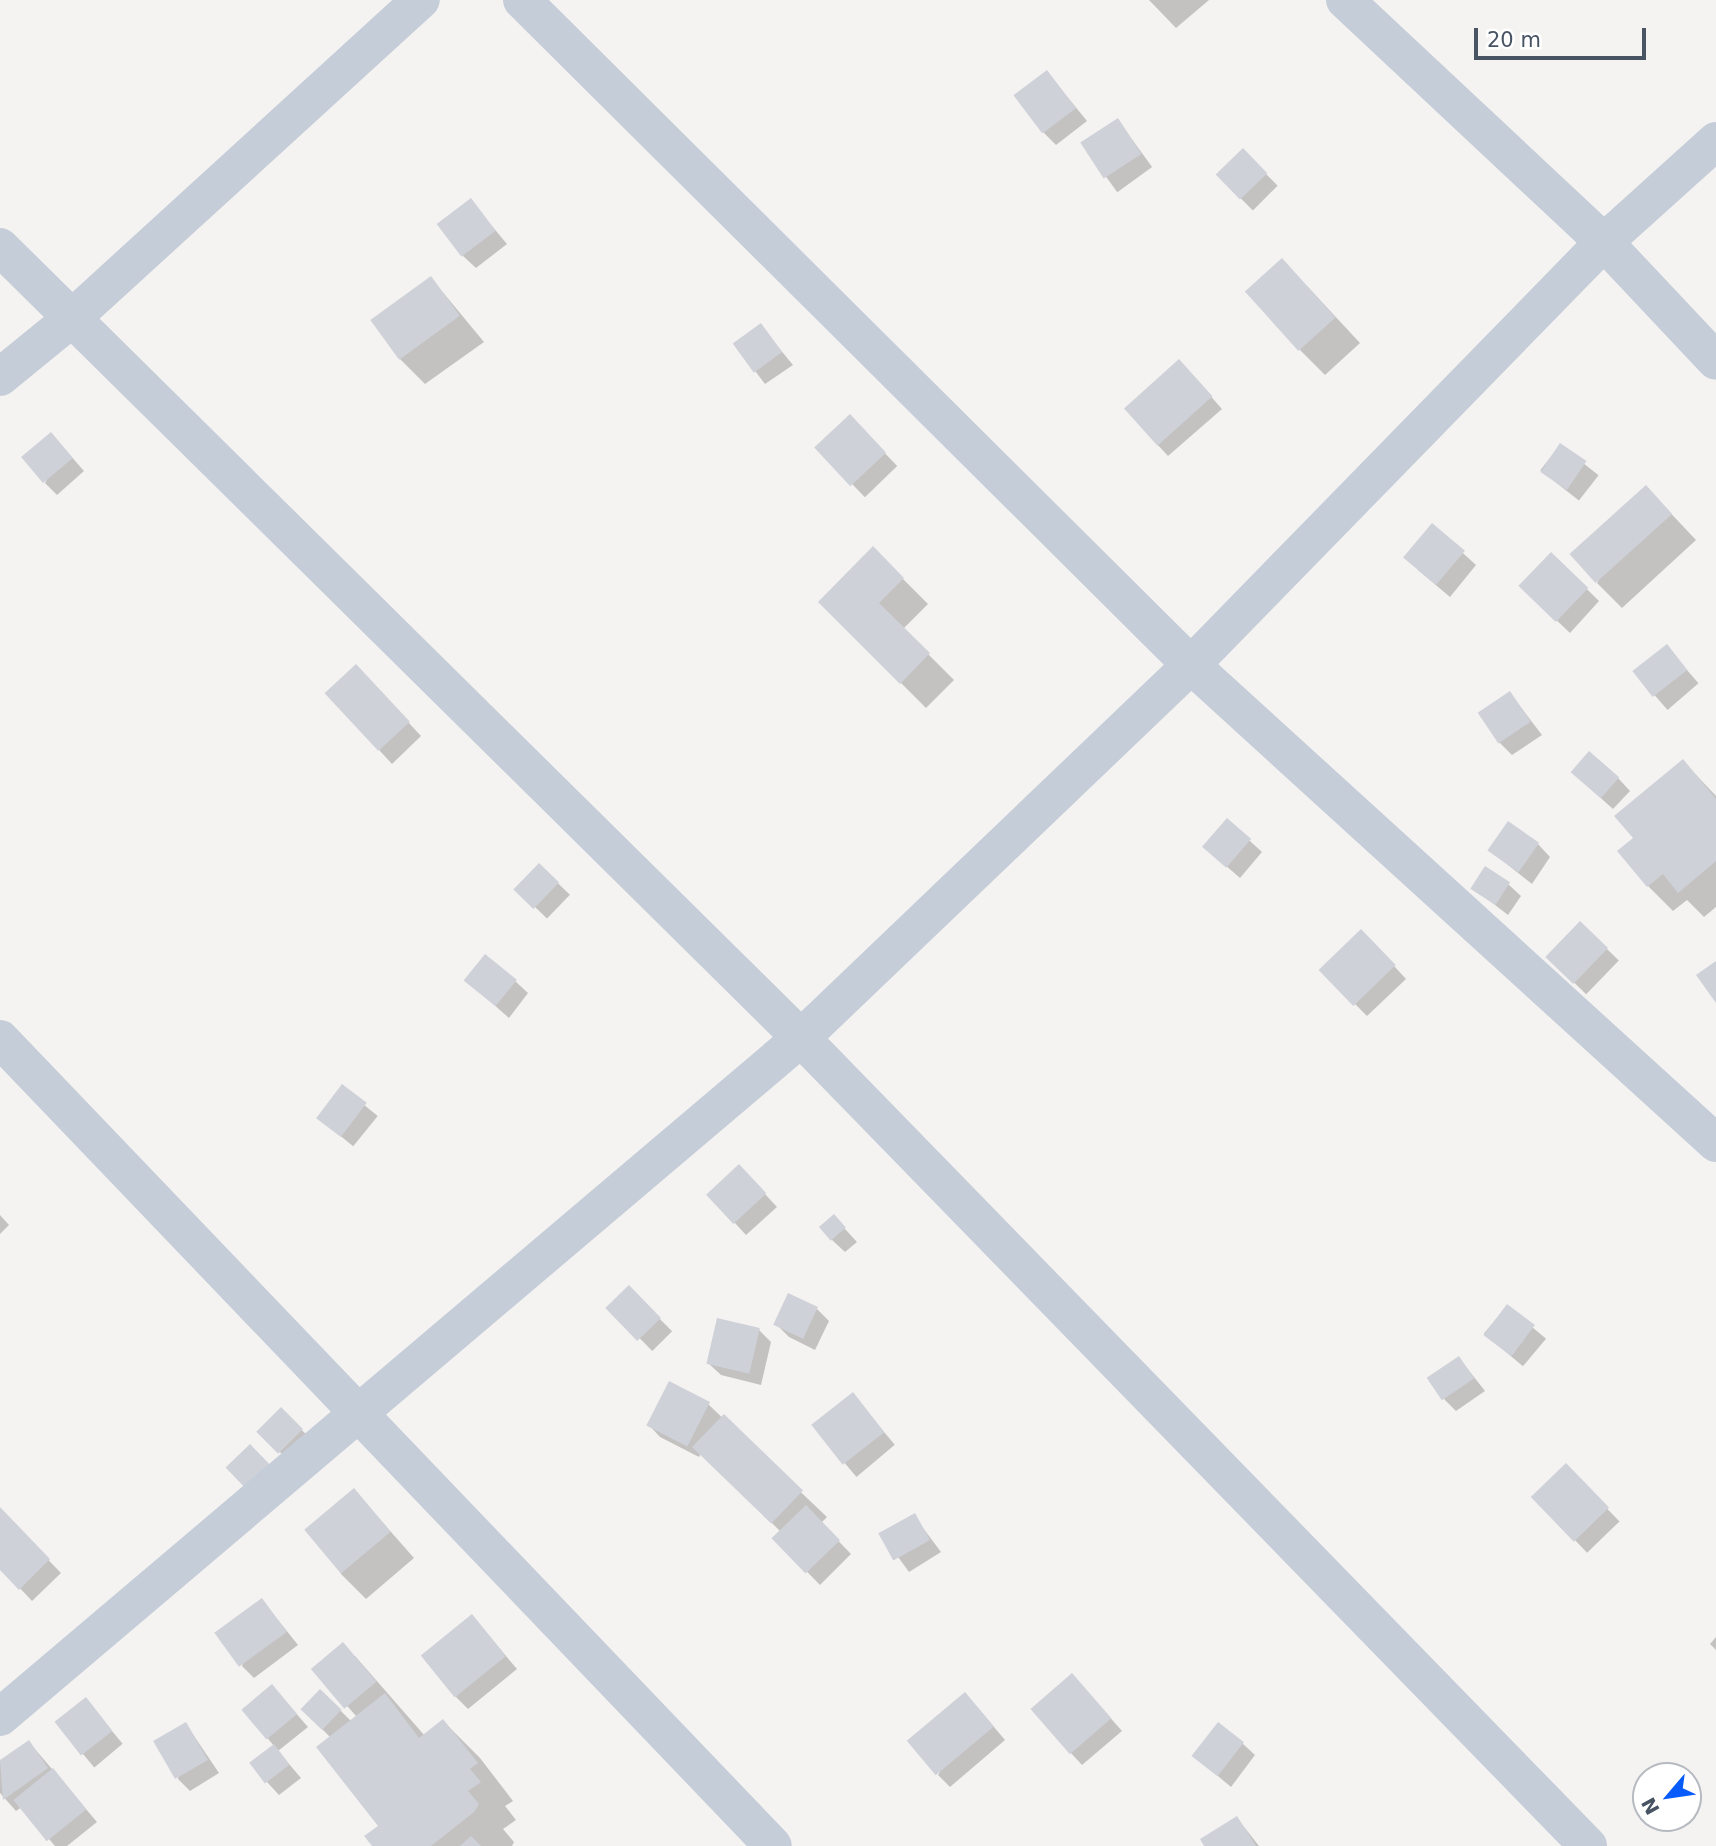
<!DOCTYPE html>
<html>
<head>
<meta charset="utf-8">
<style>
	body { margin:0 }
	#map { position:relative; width:1716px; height:1846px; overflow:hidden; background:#f5f3f2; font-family:"DejaVu Sans",sans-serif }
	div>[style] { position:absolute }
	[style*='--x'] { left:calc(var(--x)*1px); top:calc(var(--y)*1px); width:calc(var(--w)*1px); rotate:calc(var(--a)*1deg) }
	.shadow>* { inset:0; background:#0003; transform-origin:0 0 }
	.building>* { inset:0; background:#ced1d8; transform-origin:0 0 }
	.street>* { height:38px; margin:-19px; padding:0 19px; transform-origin:19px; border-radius:19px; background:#c5cdd8 }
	span { translate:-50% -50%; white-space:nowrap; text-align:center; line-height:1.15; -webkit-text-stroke:7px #fff; paint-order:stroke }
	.north { position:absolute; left:1632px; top:1762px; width:70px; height:70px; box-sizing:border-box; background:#fff; border:2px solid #b6bac1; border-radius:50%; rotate:241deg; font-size:19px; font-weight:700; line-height:28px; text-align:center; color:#485363 }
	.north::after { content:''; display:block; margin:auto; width:24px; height:32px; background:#075bfa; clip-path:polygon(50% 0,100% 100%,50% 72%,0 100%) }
	.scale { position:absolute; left:1474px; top:28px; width:172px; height:32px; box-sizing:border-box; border:4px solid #485363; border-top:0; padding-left:9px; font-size:21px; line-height:24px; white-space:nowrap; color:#485363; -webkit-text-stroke:5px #fff; paint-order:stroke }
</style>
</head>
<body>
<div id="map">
	<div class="shadow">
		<i style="clip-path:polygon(1149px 0,1209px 0,1176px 28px)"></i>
		<i style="clip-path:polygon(1047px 72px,1087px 121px,1056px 145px,1044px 133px)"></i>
		<i style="left:1118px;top:120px;width:58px;height:43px;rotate:54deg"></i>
		<i style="left:1243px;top:151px;width:49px;height:35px;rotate:45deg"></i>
		<i style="clip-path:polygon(471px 201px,507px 244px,476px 268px,463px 256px)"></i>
		<i style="clip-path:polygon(431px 278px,484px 342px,425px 384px,400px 359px)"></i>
		<i style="clip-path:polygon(1307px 286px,1360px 343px,1325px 375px,1300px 350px)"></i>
		<i style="clip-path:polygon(761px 326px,793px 365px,765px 384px,734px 343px)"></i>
		<i style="clip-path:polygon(1191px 374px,1222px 409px,1168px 456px,1156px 443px)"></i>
		<i style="left:850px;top:417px;width:68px;height:45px;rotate:46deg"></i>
		<i style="left:1560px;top:445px;width:49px;height:32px;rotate:38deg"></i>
		<i style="clip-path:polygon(63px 447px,84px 471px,57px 495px,45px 483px)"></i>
		<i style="clip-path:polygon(1646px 487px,1696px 540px,1622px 608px,1597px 583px)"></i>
		<i style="clip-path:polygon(1433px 526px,1476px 565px,1450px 597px,1418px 570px)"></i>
		<i style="clip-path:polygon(873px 549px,928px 604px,903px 629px,954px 680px,926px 708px,820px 602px)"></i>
		<i style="clip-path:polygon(1551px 554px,1599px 601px,1570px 633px,1533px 598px)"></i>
		<i style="left:1667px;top:647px;width:48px;height:41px;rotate:49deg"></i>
		<i style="clip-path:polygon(368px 679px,421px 736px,392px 764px,380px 751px)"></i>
		<i style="clip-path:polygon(1510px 693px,1542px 735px,1512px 755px,1499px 742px)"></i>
		<i style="clip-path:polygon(1683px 761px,1716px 796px,1716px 907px,1704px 917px,1687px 900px,1673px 911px,1648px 886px,1635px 838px)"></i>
		<i style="clip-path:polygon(1618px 778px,1630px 791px,1613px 809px,1585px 784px)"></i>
		<i style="clip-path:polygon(1227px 820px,1262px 852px,1240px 878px,1217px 858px)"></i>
		<i style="clip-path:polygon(1538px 844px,1550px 857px,1532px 884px,1489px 850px)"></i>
		<i style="left:539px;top:865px;width:43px;height:33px;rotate:44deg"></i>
		<i style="clip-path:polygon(1508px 884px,1521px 896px,1508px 915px,1473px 888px)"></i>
		<i style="left:1580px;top:923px;width:54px;height:47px;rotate:44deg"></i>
		<i style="clip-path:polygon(1373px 943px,1406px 979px,1367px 1016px,1321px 970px)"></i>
		<i style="clip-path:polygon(466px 980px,515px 981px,528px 993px,509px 1018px)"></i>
		<i style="left:342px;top:1087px;width:46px;height:39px;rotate:39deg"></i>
		<i style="clip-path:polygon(751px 1179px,777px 1207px,746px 1235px,734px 1222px)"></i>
		<i style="clip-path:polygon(0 1215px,9px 1225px,0 1234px)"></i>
		<i style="clip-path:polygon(834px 1217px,857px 1242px,845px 1252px,832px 1240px)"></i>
		<i style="left:629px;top:1288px;width:61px;height:28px;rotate:45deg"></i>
		<i style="left:1507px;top:1306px;width:51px;height:36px;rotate:40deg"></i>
		<i style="clip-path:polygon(817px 1309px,829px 1321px,815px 1350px,789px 1337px,776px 1324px)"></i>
		<i style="clip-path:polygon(759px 1330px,771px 1342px,761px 1385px,721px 1375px,708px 1363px)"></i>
		<i style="clip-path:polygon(1459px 1358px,1485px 1391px,1456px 1411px,1444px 1399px)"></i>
		<i style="left:853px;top:1395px;width:65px;height:50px;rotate:50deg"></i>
		<i style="clip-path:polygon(708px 1404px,827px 1517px,821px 1523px,851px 1554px,820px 1585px,775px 1539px,781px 1532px,701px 1453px,699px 1457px,660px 1437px,648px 1424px)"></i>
		<i style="left:281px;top:1410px;width:46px;height:31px;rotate:44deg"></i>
		<i style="left:1566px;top:1466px;width:77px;height:45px;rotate:46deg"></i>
		<i style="clip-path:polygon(354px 1490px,414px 1558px,366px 1599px,341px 1574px)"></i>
		<i style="clip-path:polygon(0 1510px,61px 1573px,32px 1601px,0 1567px)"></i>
		<i style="clip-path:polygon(914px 1516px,941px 1552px,909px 1572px,882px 1535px)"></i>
		<i style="clip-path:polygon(262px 1600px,298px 1645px,254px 1678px,242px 1666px)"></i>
		<i style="clip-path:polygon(472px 1616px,517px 1669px,468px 1709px,456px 1697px)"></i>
		<i style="clip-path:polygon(1716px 1637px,1716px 1650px,1710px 1644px)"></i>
		<i style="clip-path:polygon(355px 1656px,425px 1736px,443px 1721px,480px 1758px,513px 1801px,505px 1806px,516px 1820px,503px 1829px,514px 1842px,512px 1846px,375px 1846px,380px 1827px,331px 1738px,302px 1709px,341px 1711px,352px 1722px,357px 1717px,314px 1669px)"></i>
		<i style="clip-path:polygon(272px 1686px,308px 1727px,278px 1751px,301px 1778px,279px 1795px,267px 1782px,274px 1746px,244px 1710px)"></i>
		<i style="clip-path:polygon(1084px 1688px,1122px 1731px,1082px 1765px,1070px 1752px)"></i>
		<i style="left:86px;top:1700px;width:57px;height:37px;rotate:50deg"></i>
		<i style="clip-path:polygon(977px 1707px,1005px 1740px,950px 1787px,938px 1775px)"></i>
		<i style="clip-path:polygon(186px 1724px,219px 1773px,190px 1791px,178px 1779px)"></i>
		<i style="clip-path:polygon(29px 1742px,97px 1822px,67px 1846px,55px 1846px,22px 1807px,16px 1811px,0 1793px,0 1762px)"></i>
		<i style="clip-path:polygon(1242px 1743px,1255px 1755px,1231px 1787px,1194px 1756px)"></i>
		<i style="clip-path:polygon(1237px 1818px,1259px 1846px,1206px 1846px)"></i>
	</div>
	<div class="building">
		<i style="left:1047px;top:70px;width:48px;height:42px;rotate:53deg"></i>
		<i style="left:1118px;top:118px;width:43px;height:45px;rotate:57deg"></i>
		<i style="left:1243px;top:148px;width:35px;height:38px;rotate:46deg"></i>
		<i style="left:471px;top:198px;width:41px;height:43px;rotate:53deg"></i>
		<i style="left:1282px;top:258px;width:80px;height:50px;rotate:48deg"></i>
		<i style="left:431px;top:276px;width:49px;height:75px;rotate:54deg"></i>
		<i style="left:761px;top:323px;width:36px;height:35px;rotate:54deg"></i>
		<i style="left:1179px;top:359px;width:50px;height:74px;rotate:48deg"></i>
		<i style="left:850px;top:414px;width:53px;height:49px;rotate:47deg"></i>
		<i style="left:51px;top:432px;width:34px;height:39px;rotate:50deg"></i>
		<i style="left:1560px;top:443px;width:32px;height:35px;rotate:34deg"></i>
		<i style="left:1646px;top:485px;width:39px;height:103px;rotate:48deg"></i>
		<i style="left:1432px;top:523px;width:43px;height:45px;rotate:40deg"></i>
		<i style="clip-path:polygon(873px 546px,904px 578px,879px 603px,930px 653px,900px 684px,818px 602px)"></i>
		<i style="left:1551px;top:552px;width:52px;height:47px;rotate:44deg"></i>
		<i style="left:1667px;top:644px;width:33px;height:44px;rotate:52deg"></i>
		<i style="left:356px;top:664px;width:79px;height:43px;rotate:47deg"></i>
		<i style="left:1510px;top:691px;width:37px;height:39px;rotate:56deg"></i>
		<i style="left:1589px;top:751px;width:40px;height:28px;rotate:41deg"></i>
		<i style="clip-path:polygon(1683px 759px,1716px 799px,1716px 861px,1678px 893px,1663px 874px,1647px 887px,1617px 851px,1633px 838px,1614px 816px)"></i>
		<i style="left:1227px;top:818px;width:32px;height:38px;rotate:41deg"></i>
		<i style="left:1508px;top:821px;width:38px;height:36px;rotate:35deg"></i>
		<i style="left:539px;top:863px;width:28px;height:37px;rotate:44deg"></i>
		<i style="left:1485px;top:866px;width:30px;height:27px;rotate:33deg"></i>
		<i style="left:1580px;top:921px;width:39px;height:50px;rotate:44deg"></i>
		<i style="left:1361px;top:929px;width:50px;height:59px;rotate:46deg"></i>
		<i style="left:485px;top:954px;width:41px;height:34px;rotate:39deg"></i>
		<i style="clip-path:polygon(1716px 961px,1716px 1003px,1696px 975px)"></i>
		<i style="left:342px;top:1084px;width:31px;height:43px;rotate:37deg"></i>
		<i style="left:739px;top:1164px;width:40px;height:45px;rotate:47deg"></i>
		<i style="left:834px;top:1214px;width:18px;height:20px;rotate:49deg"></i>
		<i style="left:629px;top:1285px;width:46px;height:33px;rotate:46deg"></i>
		<i style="left:788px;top:1293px;width:33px;height:35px;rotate:25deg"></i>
		<i style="left:1507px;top:1304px;width:35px;height:39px;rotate:37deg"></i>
		<i style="left:717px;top:1318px;width:44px;height:47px;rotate:13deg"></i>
		<i style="left:1459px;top:1356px;width:27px;height:39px;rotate:56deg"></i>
		<i style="left:669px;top:1381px;width:46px;height:50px;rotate:27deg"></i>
		<i style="left:853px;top:1392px;width:51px;height:53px;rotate:52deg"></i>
		<i style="left:281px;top:1407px;width:31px;height:35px;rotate:45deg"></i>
		<i style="left:724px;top:1414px;width:110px;height:46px;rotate:44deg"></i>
		<i style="left:250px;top:1444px;width:30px;height:34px;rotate:46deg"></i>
		<i style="left:1566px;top:1463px;width:62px;height:49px;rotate:46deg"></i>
		<i style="left:354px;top:1488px;width:57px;height:65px;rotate:50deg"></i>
		<i style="left:806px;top:1505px;width:49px;height:48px;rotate:46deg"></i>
		<i style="clip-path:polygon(0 1507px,50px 1559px,19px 1590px,0 1570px)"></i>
		<i style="left:915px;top:1513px;width:31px;height:42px;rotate:61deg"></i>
		<i style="left:262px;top:1598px;width:42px;height:59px;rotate:54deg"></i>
		<i style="left:472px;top:1614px;width:54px;height:66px;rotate:51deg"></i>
		<i style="left:343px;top:1642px;width:52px;height:42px;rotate:50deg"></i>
		<i style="left:1072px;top:1673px;width:60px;height:55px;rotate:49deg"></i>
		<i style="left:272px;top:1684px;width:39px;height:40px;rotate:50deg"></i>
		<i style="left:320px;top:1689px;width:30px;height:28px;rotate:44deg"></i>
		<i style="left:965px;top:1692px;width:45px;height:76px;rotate:50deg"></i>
		<i style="clip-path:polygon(385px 1693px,419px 1738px,443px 1719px,478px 1763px,470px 1769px,481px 1782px,468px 1791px,479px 1804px,474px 1812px,431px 1846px,372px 1846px,364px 1836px,378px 1826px,316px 1747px)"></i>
		<i style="left:86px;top:1697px;width:43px;height:40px;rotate:52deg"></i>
		<i style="left:186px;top:1722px;width:44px;height:38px;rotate:60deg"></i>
		<i style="left:1218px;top:1722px;width:33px;height:43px;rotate:38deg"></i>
		<i style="clip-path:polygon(29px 1740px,48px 1768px,3px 1800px,0 1760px)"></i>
		<i style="left:274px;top:1744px;width:26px;height:31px;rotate:53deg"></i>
		<i style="left:53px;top:1768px;width:53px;height:51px;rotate:51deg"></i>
		<i style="clip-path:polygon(1237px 1816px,1256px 1846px,1204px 1846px,1200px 1839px)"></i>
		<i style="clip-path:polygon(471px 1836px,481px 1846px,460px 1846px)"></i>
	</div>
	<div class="street">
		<i style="--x:522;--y:0;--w:943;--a:44.83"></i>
		<i style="--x:1191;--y:665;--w:710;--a:42.32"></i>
		<i style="--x:1345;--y:0;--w:354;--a:43.1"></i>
		<i style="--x:1604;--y:242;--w:163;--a:46.7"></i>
		<i style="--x:0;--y:247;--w:1126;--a:44.64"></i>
		<i style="--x:801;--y:1038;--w:1128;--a:45.75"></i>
		<i style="--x:0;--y:377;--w:90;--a:-39.2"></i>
		<i style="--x:70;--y:320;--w:475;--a:-42.4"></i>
		<i style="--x:0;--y:1039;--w:1117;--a:46.23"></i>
		<i style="--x:0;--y:1717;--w:1050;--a:-40.29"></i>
		<i style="--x:801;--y:1038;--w:540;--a:-43.72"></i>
		<i style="--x:1191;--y:665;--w:591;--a:-45.69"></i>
		<i style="--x:1604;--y:242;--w:151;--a:-42"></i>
	</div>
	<div class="north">N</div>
	<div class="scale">20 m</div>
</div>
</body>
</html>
